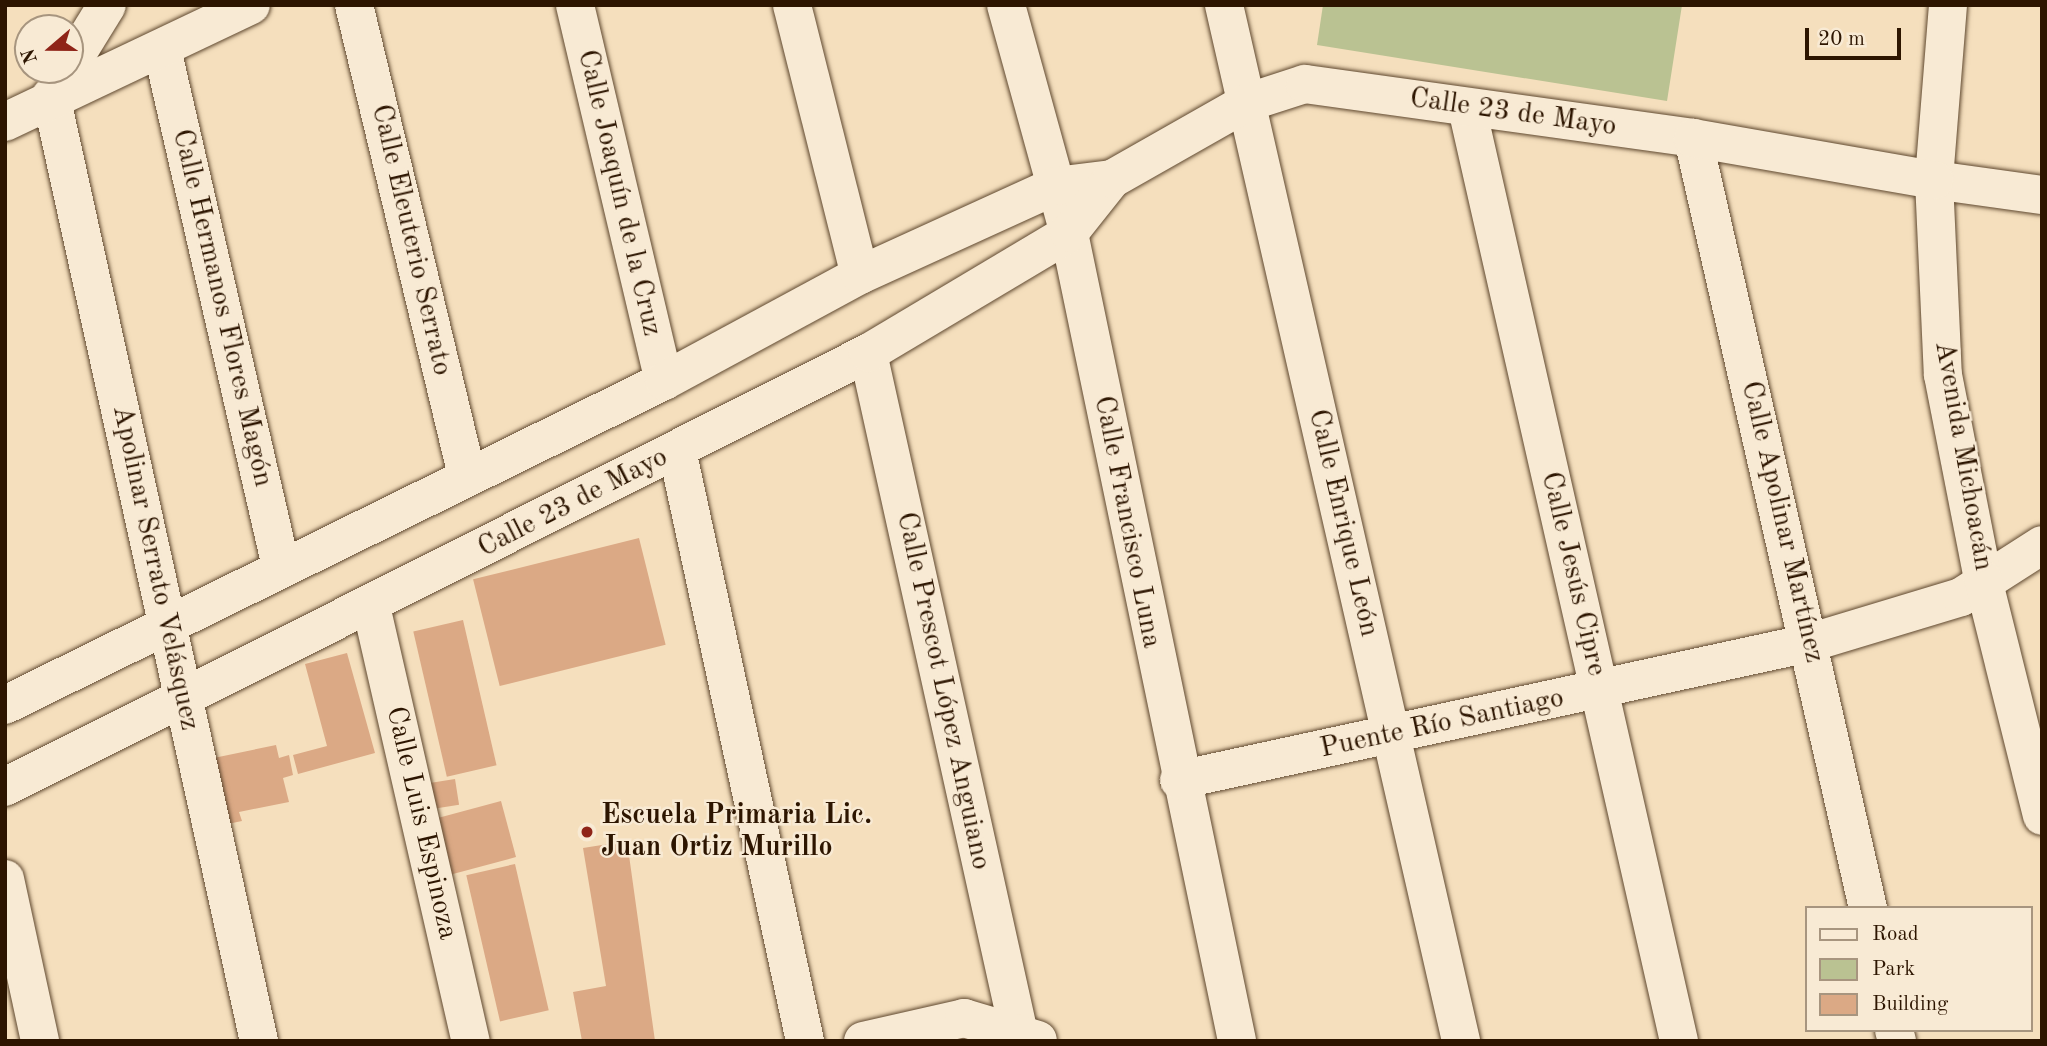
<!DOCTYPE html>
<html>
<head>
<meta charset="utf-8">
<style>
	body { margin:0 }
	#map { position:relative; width:2047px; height:1046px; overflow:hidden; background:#f5dfbd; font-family:"Old Standard TT",serif }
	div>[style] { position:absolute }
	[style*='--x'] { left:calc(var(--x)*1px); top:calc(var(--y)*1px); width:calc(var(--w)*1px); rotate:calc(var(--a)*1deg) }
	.green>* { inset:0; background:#bac292 }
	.building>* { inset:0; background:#dba985; transform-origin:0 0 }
	.roads { filter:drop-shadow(0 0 2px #5f482f) drop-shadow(0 0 2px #5f482f) }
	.minor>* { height:38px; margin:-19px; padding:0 19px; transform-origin:19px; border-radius:19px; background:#f8ead4 }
	.tertiary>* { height:38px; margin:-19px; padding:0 19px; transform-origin:19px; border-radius:19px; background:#f8ead4 }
	.dots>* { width:19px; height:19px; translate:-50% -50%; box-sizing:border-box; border:4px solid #f8ead4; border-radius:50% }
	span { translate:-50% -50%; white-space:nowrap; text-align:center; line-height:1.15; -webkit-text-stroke:5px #f8ead4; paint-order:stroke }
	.street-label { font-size:28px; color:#2d1500 }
	.poi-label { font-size:28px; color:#2d1500; font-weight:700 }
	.left { translate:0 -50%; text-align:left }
	.frame { position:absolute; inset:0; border:7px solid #2d1500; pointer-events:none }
	.legend { position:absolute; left:1805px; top:906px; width:228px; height:126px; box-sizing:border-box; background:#f8ead4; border:2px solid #a7957f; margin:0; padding:9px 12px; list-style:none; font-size:21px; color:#2d1500 }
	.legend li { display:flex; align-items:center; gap:14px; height:35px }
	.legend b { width:35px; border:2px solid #a7957f }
	.north { position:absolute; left:14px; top:14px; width:70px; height:70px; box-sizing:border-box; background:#f8ead4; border:2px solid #a7957f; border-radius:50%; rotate:250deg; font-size:19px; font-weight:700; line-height:28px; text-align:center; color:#2d1500 }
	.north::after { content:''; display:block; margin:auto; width:24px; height:32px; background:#8f2418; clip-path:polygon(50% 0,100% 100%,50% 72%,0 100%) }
	.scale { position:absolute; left:1805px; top:28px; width:96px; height:32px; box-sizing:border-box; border:4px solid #2d1500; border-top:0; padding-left:9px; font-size:21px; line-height:24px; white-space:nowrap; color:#2d1500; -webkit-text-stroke:5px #f8ead4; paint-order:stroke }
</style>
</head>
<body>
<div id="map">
	<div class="green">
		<i style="clip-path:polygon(1323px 5px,1682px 5px,1667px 101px,1317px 45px)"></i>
	</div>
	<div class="building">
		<i style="left:639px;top:538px;width:110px;height:171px;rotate:76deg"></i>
		<i style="left:463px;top:620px;width:149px;height:51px;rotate:77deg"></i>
		<i style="clip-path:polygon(347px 653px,375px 753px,298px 774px,293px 755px,327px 746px,305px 664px)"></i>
		<i style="clip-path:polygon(276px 745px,279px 758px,289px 755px,293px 775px,283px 778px,289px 802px,239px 812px,242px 821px,218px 826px,204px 760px)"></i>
		<i style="left:455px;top:779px;width:26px;height:35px;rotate:81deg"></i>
		<i style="left:501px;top:801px;width:58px;height:74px;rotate:75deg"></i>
		<i style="clip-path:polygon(627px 841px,655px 1041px,582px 1041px,573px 992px,606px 986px,583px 848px)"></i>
		<i style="left:515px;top:864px;width:150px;height:50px;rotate:77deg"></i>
	</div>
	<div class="roads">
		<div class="minor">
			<i style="--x:354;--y:5;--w:484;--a:76.5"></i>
			<i style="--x:575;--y:5;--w:386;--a:76.7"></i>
			<i style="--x:792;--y:5;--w:278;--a:75.9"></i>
			<i style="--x:1006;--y:5;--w:237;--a:74.6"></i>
			<i style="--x:1069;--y:233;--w:825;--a:78.25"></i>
			<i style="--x:1224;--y:5;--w:1063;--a:77.11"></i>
			<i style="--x:162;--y:49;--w:531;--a:77.06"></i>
			<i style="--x:70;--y:65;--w:70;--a:-58.3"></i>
			<i style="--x:51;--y:96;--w:968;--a:77.59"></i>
			<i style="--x:1467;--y:108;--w:957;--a:77.2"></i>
			<i style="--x:5;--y:122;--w:272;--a:-25.4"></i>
			<i style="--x:1693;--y:138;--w:790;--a:77.2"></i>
			<i style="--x:1934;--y:180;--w:109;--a:7.9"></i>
			<i style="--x:868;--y:353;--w:692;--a:77.49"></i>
			<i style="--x:677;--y:450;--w:605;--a:77.78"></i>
			<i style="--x:371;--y:606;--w:446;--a:77.1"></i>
			<i style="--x:1179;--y:780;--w:645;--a:-12.27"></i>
			<i style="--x:1809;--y:643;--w:159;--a:-16.8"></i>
			<i style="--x:1961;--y:597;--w:96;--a:-32.7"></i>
			<i style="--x:5;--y:879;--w:166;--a:77.8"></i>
			<i style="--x:1894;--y:1030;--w:11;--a:75"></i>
			<i style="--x:863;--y:1041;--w:104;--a:-12.8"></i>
			<i style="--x:964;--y:1018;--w:77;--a:16.6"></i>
		</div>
		<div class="tertiary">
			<i style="--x:1948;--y:5;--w:176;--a:94.6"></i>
			<i style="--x:1934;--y:180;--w:195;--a:87.4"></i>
			<i style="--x:1943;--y:375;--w:208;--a:78.9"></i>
			<i style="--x:1983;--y:579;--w:244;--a:76"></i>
			<i style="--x:5;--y:705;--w:734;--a:-26.18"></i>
			<i style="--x:664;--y:381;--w:223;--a:-28.4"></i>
			<i style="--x:860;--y:275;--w:214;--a:-24.5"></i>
			<i style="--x:1055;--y:186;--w:57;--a:-7"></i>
			<i style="--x:5;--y:787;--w:966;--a:-26.7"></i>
			<i style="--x:868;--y:353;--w:234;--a:-30.8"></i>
			<i style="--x:1069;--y:233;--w:69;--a:-51.5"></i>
			<i style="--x:1112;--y:179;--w:154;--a:-29.6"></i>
			<i style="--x:1246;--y:103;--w:62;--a:-17.9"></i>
			<i style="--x:1305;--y:84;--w:392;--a:7.9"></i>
			<i style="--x:1693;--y:138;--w:245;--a:9.9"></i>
		</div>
	</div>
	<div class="dots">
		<i style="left:587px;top:832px;background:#8f2418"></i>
	</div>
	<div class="street-label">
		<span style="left:1513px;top:113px;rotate:8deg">Calle 23 de Mayo</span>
		<span style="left:619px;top:193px;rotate:77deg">Calle Joaquín de la Cruz</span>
		<span style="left:411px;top:240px;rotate:77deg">Calle Eleuterio Serrato</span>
		<span style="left:222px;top:308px;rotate:77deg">Calle Hermanos Flores Magón</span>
		<span style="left:1963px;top:456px;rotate:80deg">Avenida Michoacán</span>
		<span style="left:573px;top:503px;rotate:-27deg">Calle 23 de Mayo</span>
		<span style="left:1127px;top:522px;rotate:79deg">Calle Francisco Luna</span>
		<span style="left:1782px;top:522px;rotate:77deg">Calle Apolinar Martínez</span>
		<span style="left:1343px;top:523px;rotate:77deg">Calle Enrique León</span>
		<span style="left:155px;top:568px;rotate:78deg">Apolinar Serrato Velásquez</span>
		<span style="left:1573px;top:574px;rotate:77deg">Calle Jesús Cipre</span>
		<span style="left:943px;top:691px;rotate:78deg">Calle Prescot López Anguiano</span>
		<span style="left:1442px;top:724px;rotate:-12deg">Puente Río Santiago</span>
		<span style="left:421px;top:823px;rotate:77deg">Calle Luis Espinoza</span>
	</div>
	<div class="poi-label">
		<span class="left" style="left:601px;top:832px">Escuela Primaria Lic.<br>Juan Ortiz Murillo</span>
	</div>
	<div class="frame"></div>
	<ul class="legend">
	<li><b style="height:9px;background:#f8ead4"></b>Road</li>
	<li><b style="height:19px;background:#bac292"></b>Park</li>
	<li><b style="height:19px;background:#dba985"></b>Building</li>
	</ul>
	<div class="north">N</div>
	<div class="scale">20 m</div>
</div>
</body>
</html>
